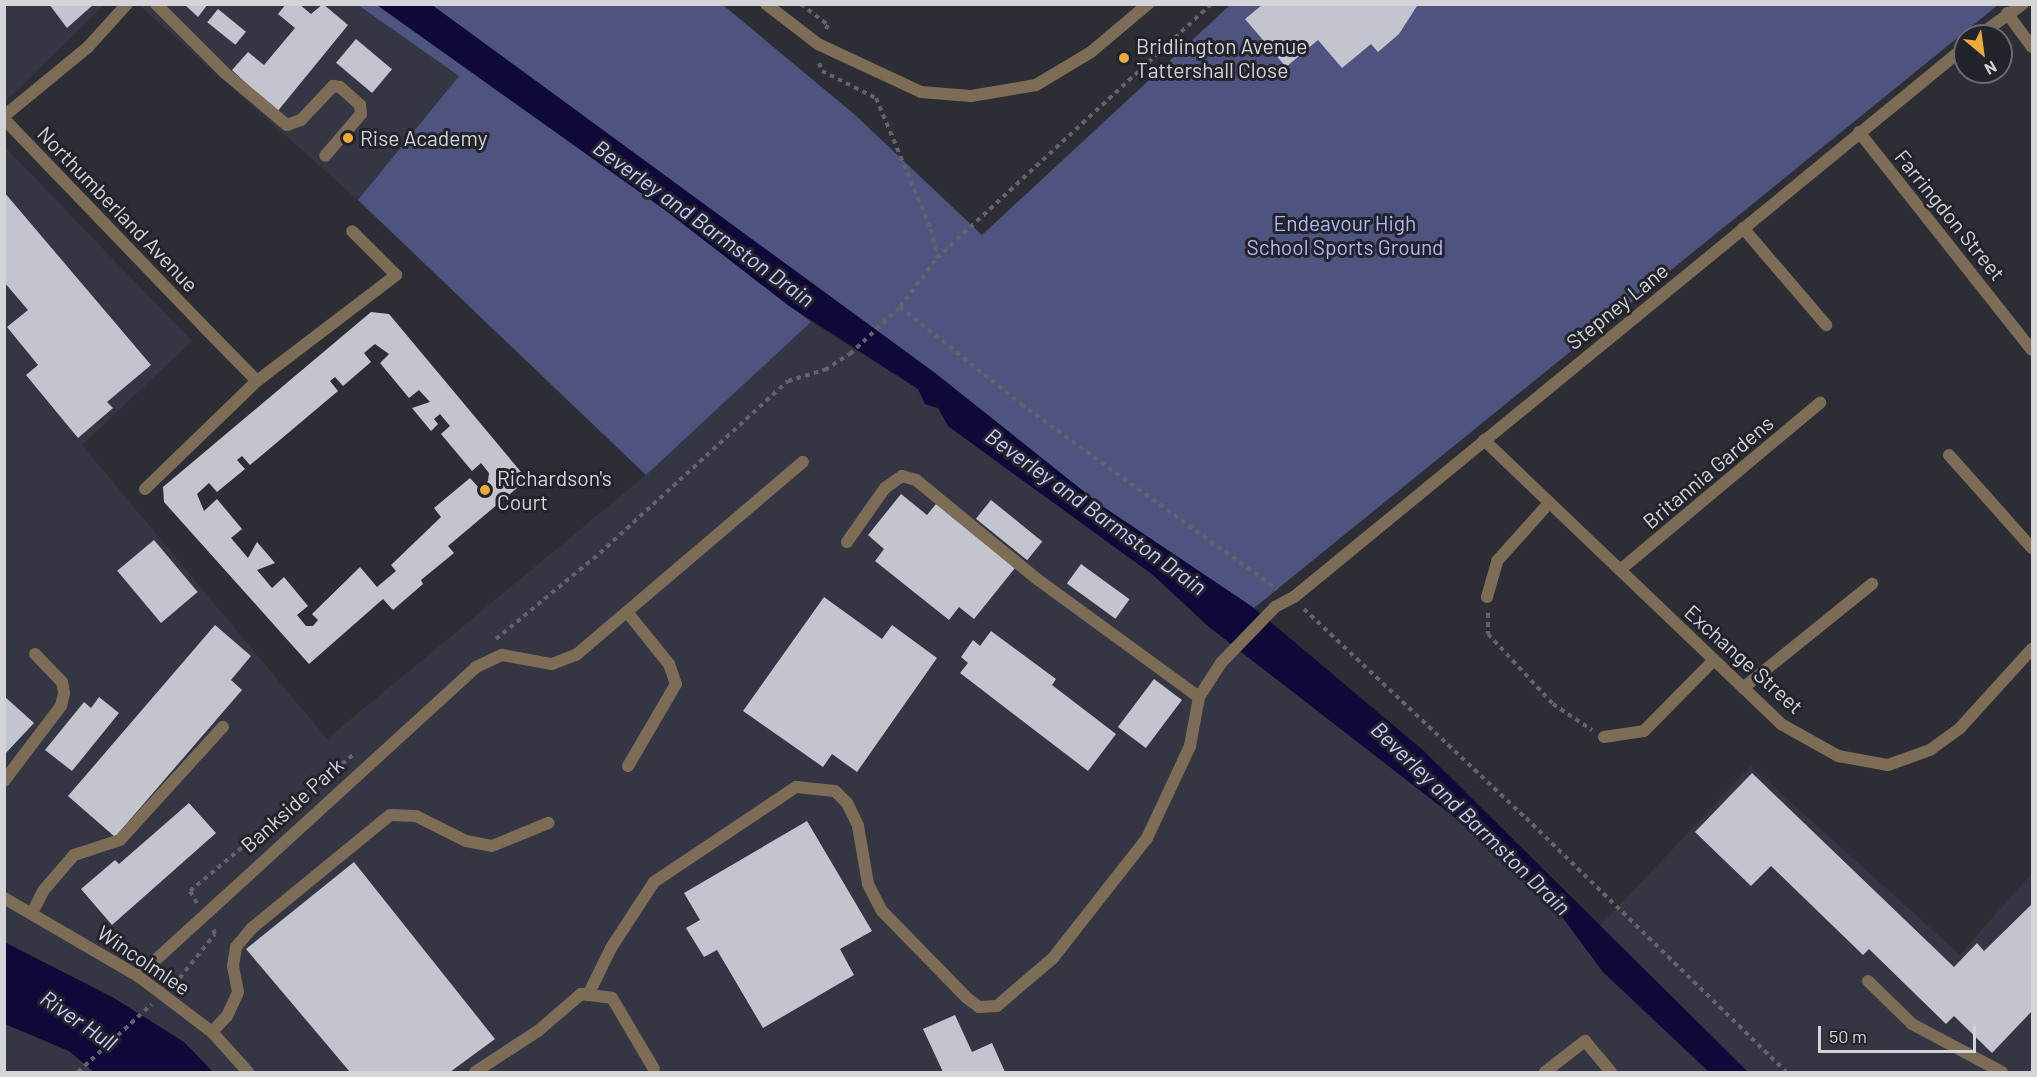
<!DOCTYPE html>
<html>
<head>
<meta charset="utf-8">
<style>
	body { margin:0 }
	#map { position:relative; width:2037px; height:1077px; overflow:hidden; background:#2d2e35; font-family:Barlow,sans-serif }
	div>[style] { position:absolute }
	[style*='--x'] { left:calc(var(--x)*1px); top:calc(var(--y)*1px); width:calc(var(--w)*1px); rotate:calc(var(--a)*1deg) }
	.built>* { inset:0; background:#343643 }
	.green>* { inset:0; background:#4f5380 }
	.water>* { inset:0; background:#0f0939 }
	.building>* { inset:0; background:#c3c5ce; transform-origin:0 0 }
	.path>* { height:4px; margin-top:-2px; transform-origin:0; background:repeating-linear-gradient(90deg,#63636a 0 4.5px,transparent 0 9px) }
	.lane>* { height:12px; margin:-6px; padding:0 6px; transform-origin:6px; border-radius:6px; background:#7d6d56 }
	.street>* { height:12px; margin:-6px; padding:0 6px; transform-origin:6px; border-radius:6px; background:#7d6d56 }
	.dots>* { width:16px; height:16px; translate:-50% -50%; box-sizing:border-box; border:3px solid #23242b; border-radius:50% }
	span { translate:-50% -50%; white-space:nowrap; text-align:center; line-height:1.15; -webkit-text-stroke:6px #23242b; paint-order:stroke }
	.poi-label { font-size:21px; color:#d4d4d9 }
	.left { translate:0 -50%; text-align:left }
	.street-label { font-size:21px; color:#d4d4d9 }
	.park-label { font-size:21px; color:#b1b8fa }
	.water-label { font-size:22px; color:#c6ccfe; font-style:italic }
	.frame { position:absolute; inset:0; border:6px solid #d4d4d9; pointer-events:none }
	.north { position:absolute; left:1953px; top:24px; width:60px; height:60px; box-sizing:border-box; background:#23242b; border:2px solid #6a6a71; border-radius:50%; rotate:151deg; font-size:16px; font-weight:700; line-height:24px; text-align:center; color:#d4d4d9 }
	.north::after { content:''; display:block; margin:auto; width:21px; height:27px; background:#ebaa39; clip-path:polygon(50% 0,100% 100%,50% 72%,0 100%) }
	.scale { position:absolute; left:1818px; top:1026px; width:158px; height:27px; box-sizing:border-box; border:3px solid #d4d4d9; border-top:0; padding-left:8px; font-size:18px; line-height:21px; white-space:nowrap; color:#d4d4d9; -webkit-text-stroke:4px #23242b; paint-order:stroke }
</style>
</head>
<body>
<div id="map">
	<div class="built">
		<i style="clip-path:polygon(143px 4px,358px 5px,459px 76px,358px 200px,141px 7px)"></i>
		<i style="clip-path:polygon(5px 5px,104px 5px,5px 102px)"></i>
		<i style="clip-path:polygon(4px 146px,192px 341px,82px 445px,327px 739px,646px 475px,811px 322px,918px 389px,925px 404px,938px 408px,948px 426px,1153px 575px,1209px 627px,1462px 823px,1557px 910px,1603px 972px,1709px 1072px,213px 1072px,184px 1042px,114px 998px,5px 942px)"></i>
		<i style="clip-path:polygon(1751px 766px,1960px 955px,2032px 873px,2032px 1072px,1748px 1072px,1600px 926px)"></i>
		<i style="clip-path:polygon(4px 1024px,69px 1051px,94px 1072px,5px 1072px)"></i>
	</div>
	<div class="green">
		<i style="clip-path:polygon(358px 5px,377px 5px,665px 210px,811px 322px,646px 475px,358px 200px,459px 76px)"></i>
		<i style="clip-path:polygon(432px 5px,723px 5px,854px 114px,982px 235px,1230px 5px,1998px 5px,1254px 608px,1102px 506px,935px 373px)"></i>
	</div>
	<div class="water">
		<i style="clip-path:polygon(377px 5px,432px 5px,935px 373px,1102px 506px,1254px 608px,1424px 751px,1748px 1072px,1709px 1072px,1603px 972px,1557px 910px,1462px 823px,1209px 627px,1153px 575px,948px 426px,938px 408px,925px 404px,918px 389px,789px 306px,665px 210px)"></i>
		<i style="clip-path:polygon(4px 942px,114px 998px,184px 1042px,213px 1072px,94px 1072px,69px 1051px,5px 1024px)"></i>
	</div>
	<div class="building">
		<i style="clip-path:polygon(49px 4px,94px 4px,67px 28px)"></i>
		<i style="clip-path:polygon(184px 4px,208px 4px,198px 17px)"></i>
		<i style="clip-path:polygon(286px 4px,299px 4px,311px 14px,323px 4px,348px 25px,277px 112px,232px 70px,248px 52px,264px 65px,295px 28px,278px 14px)"></i>
		<i style="clip-path:polygon(1262px 5px,1416px 5px,1417px 6px,1399px 34px,1378px 52px,1371px 44px,1342px 68px,1318px 40px,1286px 67px,1245px 19px)"></i>
		<i style="left:218px;top:9px;width:36px;height:17px;rotate:39deg"></i>
		<i style="left:356px;top:39px;width:47px;height:31px;rotate:40deg"></i>
		<i style="clip-path:polygon(4px 192px,151px 365px,107px 402px,113px 408px,78px 438px,26px 375px,38px 365px,7px 327px,28px 310px,4px 282px)"></i>
		<i style="clip-path:polygon(evenodd,371px 312px,389px 314px,521px 472px,517px 488px,448px 546px,454px 553px,421px 580px,423px 584px,393px 610px,383px 599px,309px 664px,164px 502px,163px 487px,371px 312px,375px 344px,389px 354px,380px 363px,409px 398px,419px 390px,430px 402px,412px 408px,431px 431px,438px 424px,434px 419px,440px 414px,450px 426px,441px 434px,472px 471px,481px 463px,489px 473px,488px 481px,479px 488px,470px 478px,434px 508px,441px 517px,391px 565px,396px 571px,377px 587px,360px 567px,312px 614px,318px 620px,313px 626px,306px 626px,297px 615px,308px 606px,284px 577px,272px 588px,257px 570px,275px 563px,257px 542px,248px 558px,231px 538px,242px 529px,217px 499px,204px 511px,197px 494px,209px 483px,217px 492px,245px 469px,237px 460px,242px 456px,250px 465px,338px 391px,330px 381px,335px 377px,343px 386px,371px 362px,364px 353px,375px 344px)"></i>
		<i style="clip-path:polygon(901px 494px,927px 515px,936px 504px,1015px 568px,974px 619px,959px 607px,949px 620px,875px 561px,884px 549px,868px 535px)"></i>
		<i style="left:991px;top:500px;width:66px;height:24px;rotate:39deg"></i>
		<i style="left:154px;top:540px;width:68px;height:48px;rotate:50deg"></i>
		<i style="left:1081px;top:564px;width:60px;height:24px;rotate:36deg"></i>
		<i style="clip-path:polygon(824px 597px,882px 639px,892px 625px,937px 658px,857px 772px,832px 754px,823px 767px,743px 711px)"></i>
		<i style="clip-path:polygon(215px 625px,251px 656px,231px 680px,242px 690px,115px 837px,68px 796px)"></i>
		<i style="clip-path:polygon(991px 631px,1056px 679px,1052px 685px,1116px 734px,1088px 771px,960px 673px,968px 663px,961px 657px,973px 640px,980px 646px)"></i>
		<i style="left:1154px;top:679px;width:35px;height:60px;rotate:37deg"></i>
		<i style="clip-path:polygon(4px 696px,34px 723px,4px 755px)"></i>
		<i style="clip-path:polygon(99px 697px,119px 713px,72px 771px,45px 750px,84px 702px,91px 708px)"></i>
		<i style="clip-path:polygon(1752px 773px,1954px 967px,1977px 943px,1984px 951px,2032px 904px,2032px 1011px,1992px 1053px,1954px 1016px,1946px 1024px,1869px 949px,1863px 955px,1771px 866px,1751px 886px,1695px 832px)"></i>
		<i style="clip-path:polygon(189px 803px,216px 833px,112px 925px,81px 889px,115px 860px,119px 864px)"></i>
		<i style="clip-path:polygon(807px 821px,872px 931px,840px 949px,854px 975px,763px 1028px,717px 950px,704px 957px,686px 928px,700px 920px,684px 893px)"></i>
		<i style="clip-path:polygon(354px 862px,495px 1039px,450px 1072px,350px 1072px,246px 949px)"></i>
		<i style="clip-path:polygon(955px 1015px,972px 1052px,992px 1043px,1005px 1072px,943px 1072px,923px 1029px)"></i>
	</div>
	<div class="path">
		<i style="--x:801;--y:4;--w:34;--a:38"></i>
		<i style="--x:828;--y:25;--w:7;--a:117"></i>
		<i style="--x:819;--y:63;--w:9;--a:69"></i>
		<i style="--x:822;--y:71;--w:60;--a:26.6"></i>
		<i style="--x:876;--y:98;--w:142;--a:67.2"></i>
		<i style="--x:931;--y:229;--w:30;--a:78"></i>
		<i style="--x:900;--y:307;--w:155;--a:38.7"></i>
		<i style="--x:1021;--y:404;--w:316;--a:35.9"></i>
		<i style="--x:1304;--y:609;--w:305;--a:43.3"></i>
		<i style="--x:1526;--y:818;--w:363;--a:44.3"></i>
		<i style="--x:1488;--y:613;--w:21;--a:90"></i>
		<i style="--x:1488;--y:634;--w:96;--a:47.1"></i>
		<i style="--x:1553;--y:704;--w:47;--a:33.7"></i>
		<i style="--x:496;--y:639;--w:135;--a:-39.6"></i>
		<i style="--x:600;--y:553;--w:255;--a:-42.5"></i>
		<i style="--x:788;--y:381;--w:39;--a:-17"></i>
		<i style="--x:825;--y:370;--w:30;--a:-33"></i>
		<i style="--x:850;--y:354;--w:69;--a:-43.2"></i>
		<i style="--x:900;--y:307;--w:61;--a:-52.9"></i>
		<i style="--x:937;--y:258;--w:374;--a:-42.8"></i>
		<i style="--x:197;--y:903;--w:14;--a:-120"></i>
		<i style="--x:190;--y:891;--w:215;--a:-39.9"></i>
		<i style="--x:174;--y:985;--w:65;--a:-51.2"></i>
		<i style="--x:215;--y:934;--w:8;--a:-113"></i>
		<i style="--x:78;--y:1072;--w:100;--a:-42.6"></i>
	</div>
	<div class="lane">
		<i style="--x:156;--y:4;--w:98;--a:45"></i>
		<i style="--x:225;--y:73;--w:81;--a:40"></i>
		<i style="--x:287;--y:125;--w:15;--a:-20"></i>
		<i style="--x:301;--y:120;--w:47;--a:-46.7"></i>
		<i style="--x:333;--y:86;--w:7;--a:8"></i>
		<i style="--x:340;--y:87;--w:27;--a:42"></i>
		<i style="--x:360;--y:105;--w:9;--a:84"></i>
		<i style="--x:361;--y:114;--w:55;--a:130.6"></i>
		<i style="--x:203;--y:326;--w:77;--a:45.5"></i>
		<i style="--x:145;--y:489;--w:156;--a:-44"></i>
		<i style="--x:257;--y:381;--w:175;--a:-37.3"></i>
		<i style="--x:396;--y:275;--w:62;--a:-135"></i>
		<i style="--x:847;--y:542;--w:66;--a:-54.9"></i>
		<i style="--x:885;--y:488;--w:21;--a:-35"></i>
		<i style="--x:902;--y:476;--w:15;--a:16"></i>
		<i style="--x:916;--y:480;--w:156;--a:39.3"></i>
		<i style="--x:1037;--y:579;--w:200;--a:36.1"></i>
		<i style="--x:627;--y:612;--w:67;--a:51.1"></i>
		<i style="--x:669;--y:664;--w:21;--a:71"></i>
		<i style="--x:676;--y:684;--w:95;--a:120.3"></i>
		<i style="--x:476;--y:667;--w:29;--a:-25"></i>
		<i style="--x:502;--y:655;--w:51;--a:10.2"></i>
		<i style="--x:552;--y:664;--w:26;--a:-21"></i>
		<i style="--x:576;--y:655;--w:298;--a:-40.4"></i>
		<i style="--x:4;--y:781;--w:94;--a:-52.8"></i>
		<i style="--x:61;--y:706;--w:13;--a:-77"></i>
		<i style="--x:64;--y:693;--w:11;--a:-100"></i>
		<i style="--x:62;--y:682;--w:39;--a:-134"></i>
		<i style="--x:32;--y:913;--w:25;--a:-63"></i>
		<i style="--x:43;--y:891;--w:48;--a:-49.3"></i>
		<i style="--x:74;--y:855;--w:48;--a:-18.1"></i>
		<i style="--x:120;--y:840;--w:153;--a:-47.7"></i>
		<i style="--x:1868;--y:981;--w:62;--a:44.3"></i>
		<i style="--x:1912;--y:1024;--w:102;--a:28.1"></i>
		<i style="--x:588;--y:995;--w:52;--a:-63.9"></i>
		<i style="--x:611;--y:948;--w:79;--a:-56.9"></i>
		<i style="--x:654;--y:882;--w:171;--a:-33.8"></i>
		<i style="--x:796;--y:787;--w:39;--a:6"></i>
		<i style="--x:835;--y:791;--w:17;--a:45"></i>
		<i style="--x:847;--y:803;--w:25;--a:64"></i>
		<i style="--x:858;--y:826;--w:59;--a:80.2"></i>
		<i style="--x:868;--y:884;--w:30;--a:63"></i>
		<i style="--x:882;--y:911;--w:122;--a:45.7"></i>
		<i style="--x:967;--y:998;--w:15;--a:37"></i>
		<i style="--x:979;--y:1007;--w:18;--a:-3"></i>
		<i style="--x:997;--y:1006;--w:74;--a:-40.6"></i>
		<i style="--x:1053;--y:958;--w:152;--a:-51.9"></i>
		<i style="--x:1147;--y:838;--w:102;--a:-64.9"></i>
		<i style="--x:1190;--y:746;--w:50;--a:-79.6"></i>
		<i style="--x:1199;--y:697;--w:40;--a:-57.1"></i>
		<i style="--x:1221;--y:663;--w:78;--a:-46"></i>
		<i style="--x:1275;--y:607;--w:21;--a:-28"></i>
		<i style="--x:212;--y:1032;--w:22;--a:-47"></i>
		<i style="--x:227;--y:1016;--w:26;--a:-65"></i>
		<i style="--x:238;--y:992;--w:26;--a:-101"></i>
		<i style="--x:233;--y:966;--w:19;--a:-81"></i>
		<i style="--x:236;--y:947;--w:25;--a:-50"></i>
		<i style="--x:252;--y:928;--w:178;--a:-39.3"></i>
		<i style="--x:390;--y:815;--w:26;--a:2"></i>
		<i style="--x:416;--y:816;--w:56;--a:26.6"></i>
		<i style="--x:466;--y:841;--w:26;--a:11"></i>
		<i style="--x:492;--y:846;--w:61;--a:-22.3"></i>
		<i style="--x:475;--y:1072;--w:75;--a:-33.1"></i>
		<i style="--x:538;--y:1031;--w:57;--a:-40.7"></i>
		<i style="--x:581;--y:994;--w:31;--a:7"></i>
		<i style="--x:612;--y:998;--w:82;--a:59.4"></i>
		<i style="--x:1545;--y:1072;--w:51;--a:-37.8"></i>
		<i style="--x:1585;--y:1041;--w:40;--a:50"></i>
	</div>
	<div class="street">
		<i style="--x:766;--y:4;--w:66;--a:37.6"></i>
		<i style="--x:818;--y:44;--w:114;--a:25"></i>
		<i style="--x:921;--y:92;--w:50;--a:4.6"></i>
		<i style="--x:971;--y:96;--w:66;--a:-9.6"></i>
		<i style="--x:1036;--y:85;--w:64;--a:-31"></i>
		<i style="--x:1091;--y:52;--w:75;--a:-40.1"></i>
		<i style="--x:2007;--y:13;--w:42;--a:53.7"></i>
		<i style="--x:1978;--y:36;--w:55;--a:-35.4"></i>
		<i style="--x:4;--y:116;--w:109;--a:-39.4"></i>
		<i style="--x:88;--y:47;--w:58;--a:-47.8"></i>
		<i style="--x:4;--y:119;--w:287;--a:46.1"></i>
		<i style="--x:1859;--y:132;--w:278;--a:51.6"></i>
		<i style="--x:1743;--y:228;--w:128;--a:49.4"></i>
		<i style="--x:1484;--y:440;--w:411;--a:43.7"></i>
		<i style="--x:1781;--y:724;--w:65;--a:29.3"></i>
		<i style="--x:1838;--y:756;--w:51;--a:10.2"></i>
		<i style="--x:1888;--y:765;--w:45;--a:-19.7"></i>
		<i style="--x:1930;--y:750;--w:37;--a:-36"></i>
		<i style="--x:1960;--y:728;--w:107;--a:-47.7"></i>
		<i style="--x:1949;--y:455;--w:125;--a:48.3"></i>
		<i style="--x:1620;--y:570;--w:261;--a:-39.9"></i>
		<i style="--x:1294;--y:597;--w:868;--a:-39.34"></i>
		<i style="--x:1487;--y:597;--w:37;--a:-74"></i>
		<i style="--x:1497;--y:561;--w:78;--a:-48.1"></i>
		<i style="--x:1743;--y:688;--w:166;--a:-38.9"></i>
		<i style="--x:1604;--y:737;--w:40;--a:-8.5"></i>
		<i style="--x:1644;--y:731;--w:100;--a:-45.4"></i>
		<i style="--x:4;--y:898;--w:155;--a:30.2"></i>
		<i style="--x:138;--y:976;--w:93;--a:37.1"></i>
		<i style="--x:212;--y:1032;--w:54;--a:48"></i>
		<i style="--x:138;--y:976;--w:458;--a:-42.4"></i>
	</div>
	<div class="dots">
		<i style="left:1124px;top:58px;background:#ebaa39"></i>
		<i style="left:348px;top:138px;background:#ebaa39"></i>
		<i style="left:485px;top:490px;background:#ebaa39"></i>
	</div>
	<div class="poi-label">
		<span class="left" style="left:1136px;top:58px">Bridlington Avenue<br>Tattershall Close</span>
		<span class="left" style="left:360px;top:138px">Rise Academy</span>
		<span class="left" style="left:497px;top:490px">Richardson's<br>Court</span>
	</div>
	<div class="street-label">
		<span style="left:118px;top:209px;rotate:46deg">Northumberland Avenue</span>
		<span style="left:1950px;top:215px;rotate:51deg">Farringdon Street</span>
		<span style="left:1617px;top:306px;rotate:-39deg">Stepney Lane</span>
		<span style="left:1708px;top:472px;rotate:-40deg">Britannia Gardens</span>
		<span style="left:1744px;top:659px;rotate:42deg">Exchange Street</span>
		<span style="left:292px;top:805px;rotate:-42deg">Bankside Park</span>
		<span style="left:144px;top:960px;rotate:34deg">Wincolmlee</span>
	</div>
	<div class="park-label">
		<span style="left:1345px;top:235px">Endeavour High<br>School Sports Ground</span>
	</div>
	<div class="water-label">
		<span style="left:704px;top:223px;rotate:36deg">Beverley and Barmston Drain</span>
		<span style="left:1096px;top:511px;rotate:36deg">Beverley and Barmston Drain</span>
		<span style="left:1471px;top:818px;rotate:44deg">Beverley and Barmston Drain</span>
		<span style="left:79px;top:1020px;rotate:35deg">River Hull</span>
	</div>
	<div class="frame"></div>
	<div class="north">N</div>
	<div class="scale">50 m</div>
</div>
</body>
</html>
